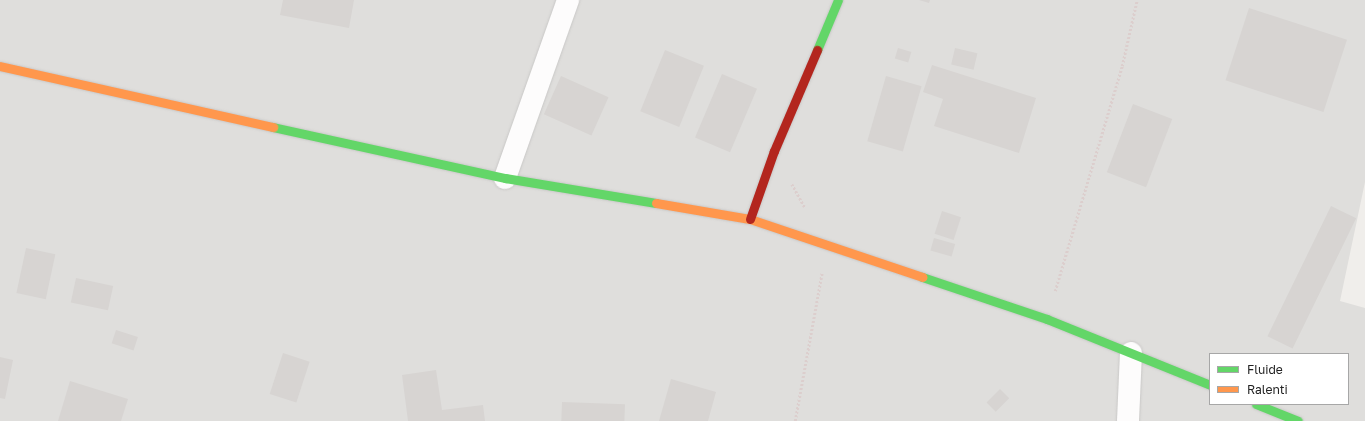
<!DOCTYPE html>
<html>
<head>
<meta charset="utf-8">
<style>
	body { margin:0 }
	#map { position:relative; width:1365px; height:421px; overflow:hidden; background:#f0eeeb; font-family:"Golos Text",sans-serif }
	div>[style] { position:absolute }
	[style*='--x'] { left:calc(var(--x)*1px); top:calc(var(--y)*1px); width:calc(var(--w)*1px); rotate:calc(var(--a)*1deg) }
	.residential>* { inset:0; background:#dfdedc }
	.building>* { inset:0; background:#d7d4d2; transform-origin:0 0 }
	.path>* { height:2.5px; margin-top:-1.25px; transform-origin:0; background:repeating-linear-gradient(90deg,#dccecd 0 2px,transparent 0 4px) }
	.roads { filter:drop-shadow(0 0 1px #c9c8c7) drop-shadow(0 0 1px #c9c8c7) }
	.street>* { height:22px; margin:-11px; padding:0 11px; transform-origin:11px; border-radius:11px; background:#fdfcfc }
	.fast>* { height:9px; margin:-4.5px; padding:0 4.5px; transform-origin:4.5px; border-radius:4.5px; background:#63d668 }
	.slow>* { height:9px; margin:-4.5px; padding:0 4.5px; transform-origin:4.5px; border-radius:4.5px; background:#ff974d }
	.jam>* { height:9px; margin:-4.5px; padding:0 4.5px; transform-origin:4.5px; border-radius:4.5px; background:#b3261e }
	span { translate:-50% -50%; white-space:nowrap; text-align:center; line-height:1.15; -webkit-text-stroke:3px #fff; paint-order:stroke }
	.legend { position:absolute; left:1209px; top:353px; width:140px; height:52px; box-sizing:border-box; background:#fff; border:1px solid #a7a7a7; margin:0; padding:5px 7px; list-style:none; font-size:12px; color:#222 }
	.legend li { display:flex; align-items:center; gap:8px; height:20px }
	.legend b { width:20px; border:1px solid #a7a7a7 }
</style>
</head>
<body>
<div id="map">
	<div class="residential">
		<i style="clip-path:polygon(evenodd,0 0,1365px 0,1365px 182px,1340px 301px,1365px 308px,1365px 421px,0 421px,0 0,1210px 354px,1348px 354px,1348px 404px,1210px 404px,1210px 354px)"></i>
	</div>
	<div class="building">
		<i style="clip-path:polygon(283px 0,354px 0,349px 28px,280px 15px)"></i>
		<i style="clip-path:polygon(919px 0,930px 0,929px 3px)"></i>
		<i style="left:1249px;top:8px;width:103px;height:76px;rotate:18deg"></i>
		<i style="left:898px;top:48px;width:14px;height:11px;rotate:17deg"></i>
		<i style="left:955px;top:48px;width:23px;height:17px;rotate:13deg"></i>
		<i style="left:665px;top:50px;width:42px;height:66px;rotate:22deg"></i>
		<i style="clip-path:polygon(932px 65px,1036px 98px,1019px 153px,934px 126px,943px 99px,923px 92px)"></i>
		<i style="left:722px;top:74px;width:38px;height:69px;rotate:23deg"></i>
		<i style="left:561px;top:76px;width:52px;height:42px;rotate:24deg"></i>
		<i style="left:886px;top:76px;width:37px;height:68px;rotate:16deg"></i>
		<i style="left:1133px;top:104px;width:42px;height:73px;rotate:21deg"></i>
		<i style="left:1331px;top:206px;width:28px;height:145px;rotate:26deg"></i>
		<i style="left:942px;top:211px;width:20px;height:24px;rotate:18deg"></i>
		<i style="left:934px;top:238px;width:22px;height:13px;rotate:16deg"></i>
		<i style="left:26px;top:248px;width:30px;height:46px;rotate:12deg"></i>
		<i style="left:76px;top:278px;width:38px;height:25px;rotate:12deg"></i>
		<i style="left:116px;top:330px;width:23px;height:14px;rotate:18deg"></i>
		<i style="left:283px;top:353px;width:28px;height:43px;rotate:18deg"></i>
		<i style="clip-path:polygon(0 357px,13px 360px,5px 399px,0 398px)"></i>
		<i style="clip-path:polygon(436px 370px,442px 410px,483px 405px,485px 421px,408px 421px,402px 375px)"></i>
		<i style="clip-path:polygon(671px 379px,716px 392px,708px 421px,659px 421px)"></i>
		<i style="clip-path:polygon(70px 381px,128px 399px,121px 421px,58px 421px)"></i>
		<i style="left:1000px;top:389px;width:13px;height:19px;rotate:45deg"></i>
		<i style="left:562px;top:402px;width:63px;height:19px;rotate:2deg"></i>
	</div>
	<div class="path">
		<i style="--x:792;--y:184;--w:26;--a:61"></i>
		<i style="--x:1055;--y:291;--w:235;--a:-73.4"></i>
		<i style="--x:1122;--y:66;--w:68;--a:-77.2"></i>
		<i style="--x:795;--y:421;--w:151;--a:-79.7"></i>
	</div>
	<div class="roads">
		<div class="street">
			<i style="--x:505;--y:178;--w:189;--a:-70.5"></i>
			<i style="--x:1128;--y:421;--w:68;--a:-87.5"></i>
		</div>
		<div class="fast">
			<i style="--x:817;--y:50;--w:54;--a:-67.2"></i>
			<i style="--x:273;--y:127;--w:238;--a:12.4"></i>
			<i style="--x:505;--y:178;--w:153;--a:9.4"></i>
			<i style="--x:922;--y:277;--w:132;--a:18.6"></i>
			<i style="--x:1047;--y:319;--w:176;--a:22"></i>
			<i style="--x:1256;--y:404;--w:45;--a:22"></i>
		</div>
		<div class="slow">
			<i style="--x:0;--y:66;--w:280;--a:12.6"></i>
			<i style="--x:656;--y:203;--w:95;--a:9.7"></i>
			<i style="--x:750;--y:219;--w:182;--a:18.6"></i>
		</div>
		<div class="jam">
			<i style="--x:750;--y:219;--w:72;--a:-70.6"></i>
			<i style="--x:774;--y:151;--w:110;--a:-66.9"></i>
		</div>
	</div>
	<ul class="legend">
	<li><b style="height:5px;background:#63d668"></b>Fluide</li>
	<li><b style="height:5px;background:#ff974d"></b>Ralenti</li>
	</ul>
</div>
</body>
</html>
